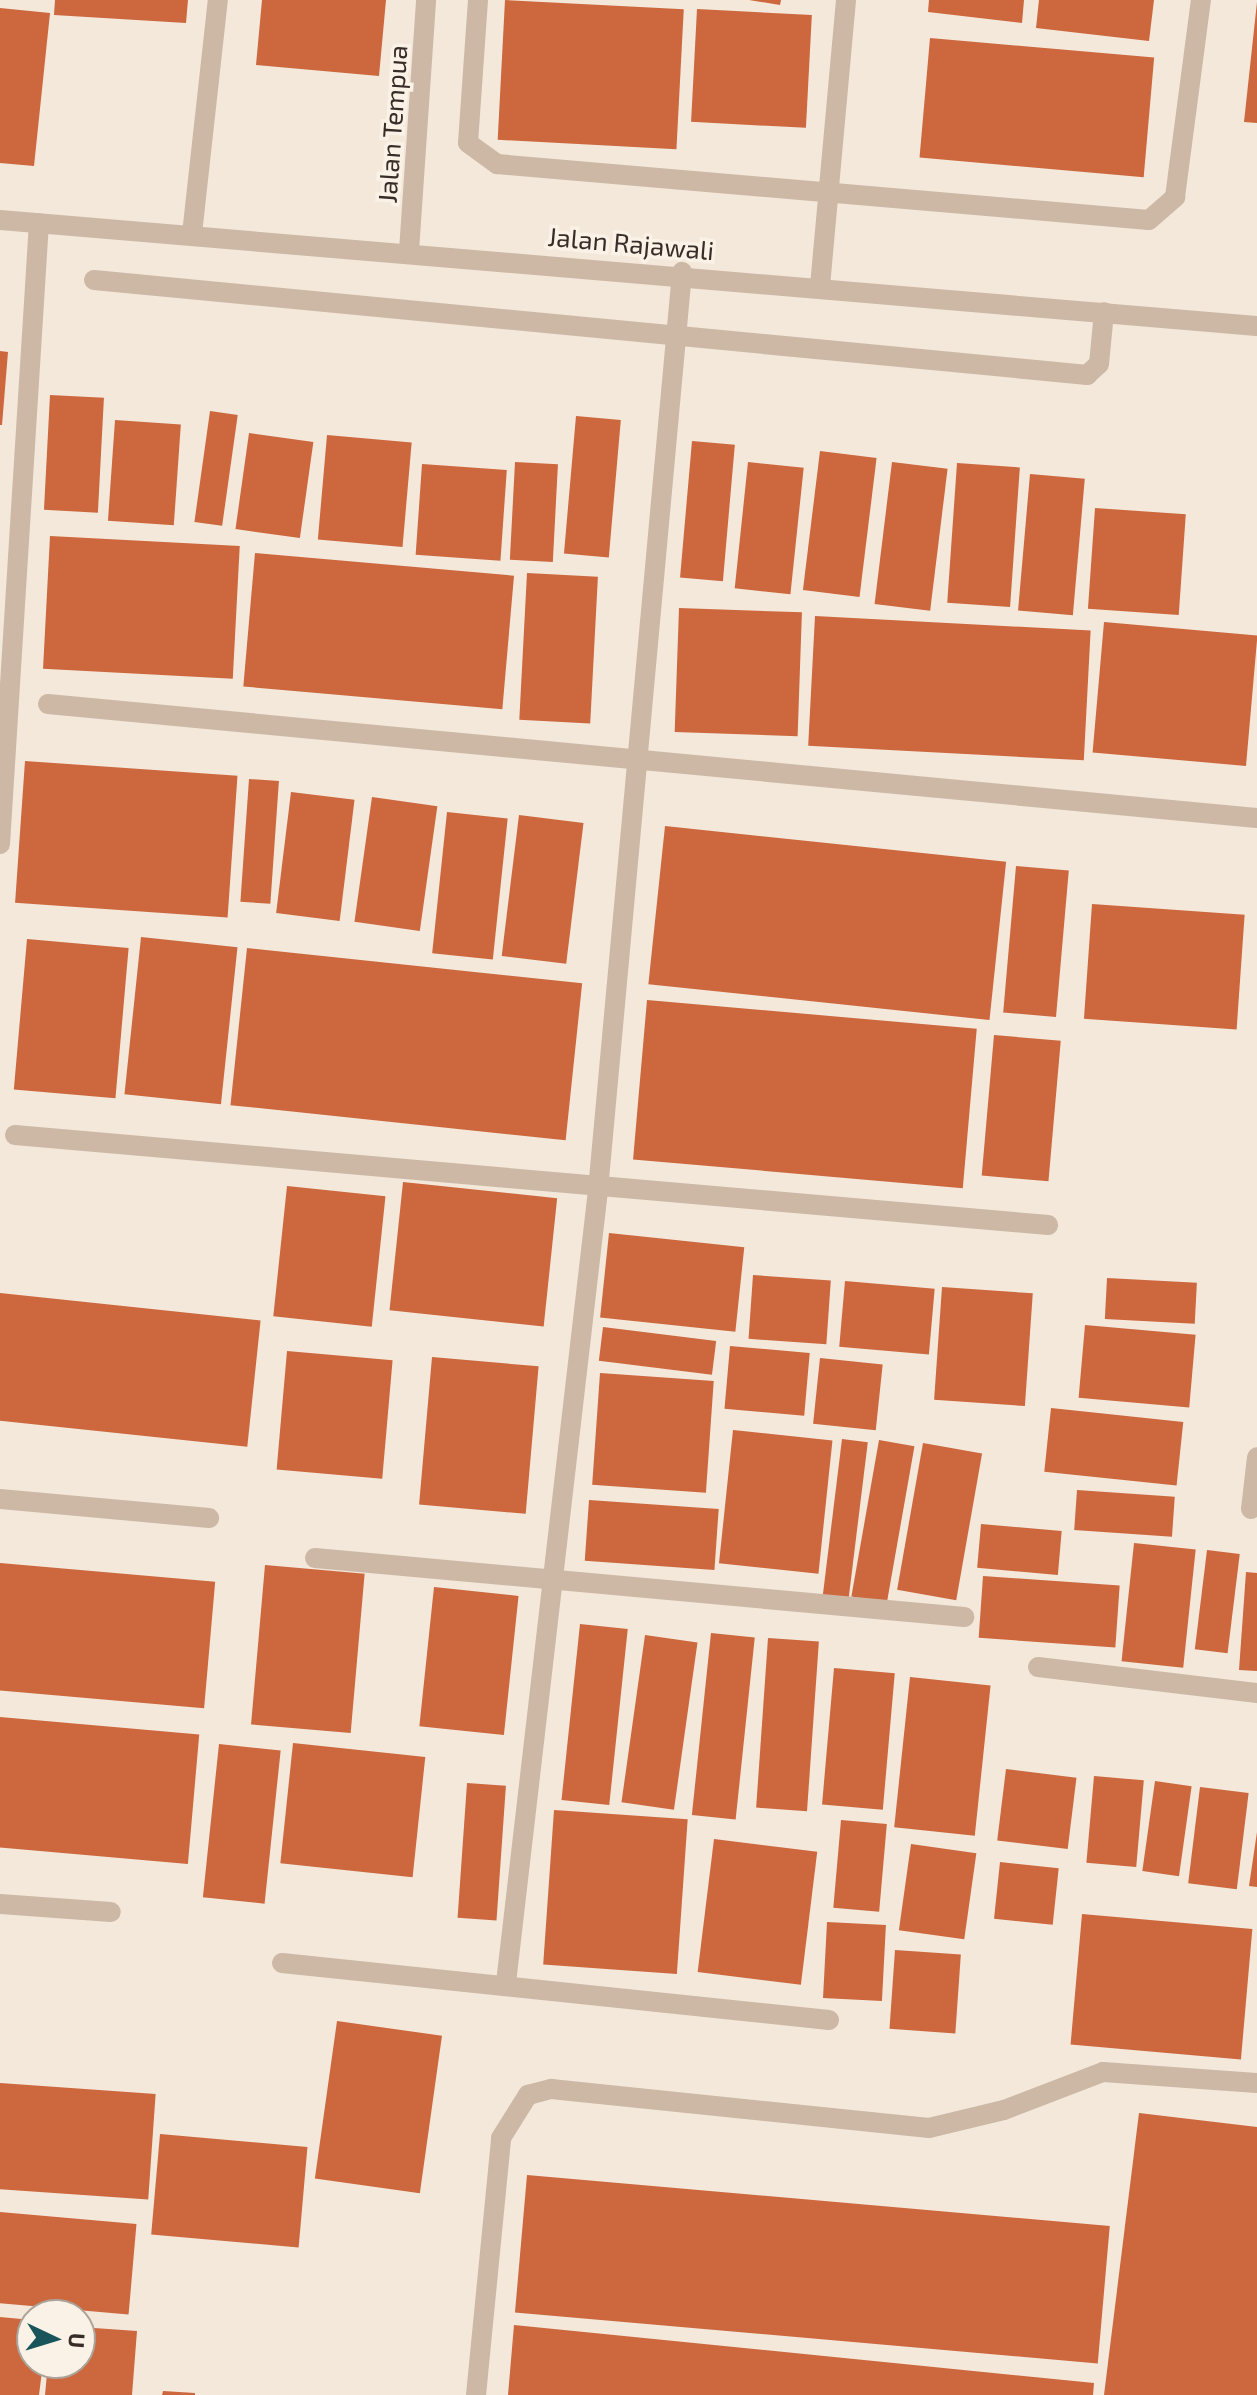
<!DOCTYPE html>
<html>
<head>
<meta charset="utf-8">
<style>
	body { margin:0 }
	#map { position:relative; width:1257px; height:2395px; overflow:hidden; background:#f3e8da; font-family:"Exo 2",sans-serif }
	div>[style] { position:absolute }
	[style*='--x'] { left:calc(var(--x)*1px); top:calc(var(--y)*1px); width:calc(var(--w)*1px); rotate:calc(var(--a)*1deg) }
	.building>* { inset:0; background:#cd673d; transform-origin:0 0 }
	.minor>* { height:20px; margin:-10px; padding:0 10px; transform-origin:10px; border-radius:10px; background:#ccb8a5 }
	span { translate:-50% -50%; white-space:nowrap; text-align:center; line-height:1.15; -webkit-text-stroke:7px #faf2e6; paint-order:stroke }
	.street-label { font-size:26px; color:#372c27 }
	.north { position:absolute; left:16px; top:2299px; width:80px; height:80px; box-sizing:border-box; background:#faf2e6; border:2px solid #aca39a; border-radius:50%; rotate:94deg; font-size:22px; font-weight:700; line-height:32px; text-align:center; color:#372c27 }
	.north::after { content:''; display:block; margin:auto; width:28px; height:36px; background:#1a545b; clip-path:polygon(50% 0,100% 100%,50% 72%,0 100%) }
</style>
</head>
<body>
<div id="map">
	<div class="building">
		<i style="clip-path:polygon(55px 0,188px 0,186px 23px,54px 15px)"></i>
		<i style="clip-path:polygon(262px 0,386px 0,379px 76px,256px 65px)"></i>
		<i style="left:505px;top:0;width:179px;height:140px;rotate:3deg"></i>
		<i style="clip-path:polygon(749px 0,781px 0,780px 5px)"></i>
		<i style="clip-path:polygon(929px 0,1024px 0,1022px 23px,928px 12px)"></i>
		<i style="clip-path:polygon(1039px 0,1154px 0,1149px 41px,1036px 28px)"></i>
		<i style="clip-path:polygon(1257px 2px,1257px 123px,1244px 122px)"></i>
		<i style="clip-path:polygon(0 8px,50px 13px,34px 166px,0 163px)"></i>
		<i style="left:697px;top:9px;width:115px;height:113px;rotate:3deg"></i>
		<i style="left:930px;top:38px;width:225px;height:120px;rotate:5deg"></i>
		<i style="clip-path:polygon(0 351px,8px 352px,2px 425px,0 425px)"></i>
		<i style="left:50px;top:395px;width:54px;height:115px;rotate:3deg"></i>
		<i style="left:210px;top:411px;width:28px;height:112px;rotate:8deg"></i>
		<i style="left:576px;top:416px;width:45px;height:138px;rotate:5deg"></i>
		<i style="left:115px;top:420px;width:66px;height:101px;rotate:4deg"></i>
		<i style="left:249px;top:433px;width:65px;height:97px;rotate:8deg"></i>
		<i style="left:327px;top:435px;width:85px;height:105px;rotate:5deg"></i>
		<i style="left:692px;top:441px;width:43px;height:137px;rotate:5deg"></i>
		<i style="left:820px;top:451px;width:57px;height:140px;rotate:7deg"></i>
		<i style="left:515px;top:462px;width:43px;height:98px;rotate:3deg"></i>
		<i style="left:748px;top:462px;width:56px;height:127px;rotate:6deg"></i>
		<i style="left:892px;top:462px;width:56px;height:143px;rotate:7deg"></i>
		<i style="left:957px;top:463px;width:63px;height:140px;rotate:4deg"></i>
		<i style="left:422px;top:464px;width:85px;height:91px;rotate:4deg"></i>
		<i style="left:1030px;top:474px;width:55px;height:137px;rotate:5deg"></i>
		<i style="left:1095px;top:508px;width:91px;height:101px;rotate:4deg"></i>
		<i style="left:50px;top:536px;width:190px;height:133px;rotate:3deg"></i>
		<i style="left:255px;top:553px;width:260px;height:134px;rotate:5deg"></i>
		<i style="left:527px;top:573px;width:71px;height:147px;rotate:3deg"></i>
		<i style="left:679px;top:608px;width:123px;height:124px;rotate:2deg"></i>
		<i style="left:815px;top:616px;width:276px;height:130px;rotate:3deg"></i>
		<i style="left:1104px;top:622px;width:154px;height:131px;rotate:5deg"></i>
		<i style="left:25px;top:761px;width:213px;height:142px;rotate:4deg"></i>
		<i style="left:249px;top:779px;width:30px;height:123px;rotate:4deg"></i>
		<i style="left:291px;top:792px;width:64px;height:122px;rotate:7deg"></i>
		<i style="left:372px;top:797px;width:66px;height:126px;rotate:8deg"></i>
		<i style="left:447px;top:812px;width:61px;height:142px;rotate:6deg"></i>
		<i style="left:519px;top:815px;width:65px;height:142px;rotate:7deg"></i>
		<i style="left:665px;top:826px;width:343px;height:159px;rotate:6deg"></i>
		<i style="left:1016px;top:866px;width:53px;height:147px;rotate:5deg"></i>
		<i style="left:1092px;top:904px;width:153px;height:115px;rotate:4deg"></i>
		<i style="left:141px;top:937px;width:97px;height:158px;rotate:6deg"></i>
		<i style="left:27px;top:939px;width:102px;height:151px;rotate:5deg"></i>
		<i style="left:247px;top:948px;width:337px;height:158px;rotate:6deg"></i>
		<i style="left:647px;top:1000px;width:331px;height:160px;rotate:5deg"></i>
		<i style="left:994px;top:1035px;width:67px;height:141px;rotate:5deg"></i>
		<i style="left:403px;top:1182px;width:155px;height:129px;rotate:6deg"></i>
		<i style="left:287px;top:1186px;width:99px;height:131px;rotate:6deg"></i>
		<i style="left:609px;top:1233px;width:136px;height:85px;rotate:6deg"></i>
		<i style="left:753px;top:1275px;width:78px;height:64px;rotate:4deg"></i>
		<i style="left:1107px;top:1278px;width:90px;height:41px;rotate:3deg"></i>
		<i style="left:845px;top:1281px;width:90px;height:66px;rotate:5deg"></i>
		<i style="left:942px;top:1287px;width:91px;height:113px;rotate:4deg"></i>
		<i style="left:0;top:1293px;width:262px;height:127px;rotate:6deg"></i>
		<i style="left:1085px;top:1325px;width:111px;height:73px;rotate:5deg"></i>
		<i style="left:603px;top:1327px;width:114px;height:34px;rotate:7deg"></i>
		<i style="left:730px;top:1346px;width:80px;height:63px;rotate:5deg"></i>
		<i style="left:287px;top:1351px;width:106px;height:119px;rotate:5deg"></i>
		<i style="left:432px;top:1357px;width:107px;height:148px;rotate:5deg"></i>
		<i style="left:820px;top:1358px;width:63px;height:66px;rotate:6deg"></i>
		<i style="left:600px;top:1373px;width:114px;height:112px;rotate:4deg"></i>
		<i style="left:1051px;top:1408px;width:133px;height:64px;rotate:6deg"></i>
		<i style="left:733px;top:1430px;width:100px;height:134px;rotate:6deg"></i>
		<i style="left:842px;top:1439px;width:26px;height:157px;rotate:7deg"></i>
		<i style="left:879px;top:1440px;width:36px;height:159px;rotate:10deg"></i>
		<i style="left:923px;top:1443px;width:60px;height:149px;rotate:10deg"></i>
		<i style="left:1077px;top:1490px;width:98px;height:40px;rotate:4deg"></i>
		<i style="left:589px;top:1500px;width:130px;height:61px;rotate:4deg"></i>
		<i style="left:981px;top:1524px;width:81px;height:44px;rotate:5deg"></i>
		<i style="left:1134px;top:1543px;width:62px;height:119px;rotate:6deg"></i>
		<i style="left:1207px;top:1550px;width:33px;height:100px;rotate:7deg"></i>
		<i style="left:0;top:1563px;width:216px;height:127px;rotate:5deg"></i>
		<i style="left:265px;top:1565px;width:100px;height:160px;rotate:5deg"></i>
		<i style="clip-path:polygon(1246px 1572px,1257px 1573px,1257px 1671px,1239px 1670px)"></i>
		<i style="left:983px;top:1576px;width:137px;height:62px;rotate:4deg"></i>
		<i style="left:434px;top:1587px;width:85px;height:140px;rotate:6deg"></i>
		<i style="left:580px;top:1624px;width:48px;height:177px;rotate:6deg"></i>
		<i style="left:711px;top:1633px;width:44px;height:183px;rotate:6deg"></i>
		<i style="left:645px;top:1635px;width:53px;height:169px;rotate:8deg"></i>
		<i style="left:768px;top:1638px;width:51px;height:170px;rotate:4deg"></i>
		<i style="left:834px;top:1668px;width:61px;height:137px;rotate:5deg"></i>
		<i style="left:910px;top:1677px;width:81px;height:151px;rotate:6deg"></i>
		<i style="left:0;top:1717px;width:200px;height:130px;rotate:5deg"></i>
		<i style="left:293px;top:1743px;width:133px;height:121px;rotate:6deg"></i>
		<i style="left:219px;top:1744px;width:62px;height:154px;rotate:6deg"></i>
		<i style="left:1006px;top:1769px;width:71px;height:72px;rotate:7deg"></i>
		<i style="left:1094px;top:1776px;width:50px;height:87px;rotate:5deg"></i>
		<i style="left:1155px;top:1781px;width:37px;height:91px;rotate:8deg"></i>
		<i style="left:467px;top:1783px;width:39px;height:135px;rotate:4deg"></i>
		<i style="left:1200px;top:1787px;width:49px;height:97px;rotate:7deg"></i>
		<i style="left:554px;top:1810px;width:134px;height:155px;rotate:4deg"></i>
		<i style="left:841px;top:1820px;width:46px;height:88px;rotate:5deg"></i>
		<i style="clip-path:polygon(1257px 1832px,1257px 1887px,1249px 1886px)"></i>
		<i style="left:714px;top:1839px;width:104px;height:134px;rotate:7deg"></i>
		<i style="left:911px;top:1844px;width:66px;height:87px;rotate:8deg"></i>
		<i style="left:1000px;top:1862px;width:59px;height:57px;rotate:6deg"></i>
		<i style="left:1082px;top:1914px;width:171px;height:131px;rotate:5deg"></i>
		<i style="left:827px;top:1922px;width:59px;height:76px;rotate:3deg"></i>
		<i style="left:895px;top:1950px;width:66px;height:79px;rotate:4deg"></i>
		<i style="left:337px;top:2021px;width:106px;height:159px;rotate:8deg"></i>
		<i style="left:0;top:2083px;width:156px;height:106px;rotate:4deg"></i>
		<i style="clip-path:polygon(1139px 2113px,1257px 2127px,1257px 2395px,1104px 2395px)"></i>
		<i style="left:160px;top:2134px;width:148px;height:101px;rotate:5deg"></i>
		<i style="left:527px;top:2175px;width:585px;height:138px;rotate:5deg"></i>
		<i style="left:0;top:2212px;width:137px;height:91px;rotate:5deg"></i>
		<i style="clip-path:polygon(0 2317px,32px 2320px,32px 2363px,43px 2363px,39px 2395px,0 2395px)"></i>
		<i style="clip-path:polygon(514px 2325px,1094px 2383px,1093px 2395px,508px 2395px)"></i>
		<i style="clip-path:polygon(80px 2327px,137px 2331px,132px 2395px,45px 2395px,48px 2363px,80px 2363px)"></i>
		<i style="clip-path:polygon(163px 2391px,195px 2393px,195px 2395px,162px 2395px)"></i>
	</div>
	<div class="minor">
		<i style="--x:478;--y:0;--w:143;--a:94"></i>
		<i style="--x:468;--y:143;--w:36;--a:36"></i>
		<i style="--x:497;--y:164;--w:654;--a:4.91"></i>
		<i style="--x:1149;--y:220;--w:35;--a:-41"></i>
		<i style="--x:1175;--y:197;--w:199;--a:-82.5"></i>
		<i style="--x:0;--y:220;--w:1261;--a:4.82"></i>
		<i style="--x:192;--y:234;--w:235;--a:-83.7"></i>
		<i style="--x:409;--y:251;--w:252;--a:-86.1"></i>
		<i style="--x:94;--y:280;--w:998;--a:5.46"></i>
		<i style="--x:1087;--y:375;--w:16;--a:-43"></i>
		<i style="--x:1099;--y:364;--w:52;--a:-84.5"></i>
		<i style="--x:820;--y:286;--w:287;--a:-84.8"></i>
		<i style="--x:48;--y:704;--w:1214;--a:5.39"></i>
		<i style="--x:0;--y:844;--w:622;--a:-86.41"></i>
		<i style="--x:15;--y:1135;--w:1037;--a:4.98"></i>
		<i style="--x:0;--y:1499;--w:210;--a:5.2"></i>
		<i style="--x:1251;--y:1509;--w:52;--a:-83.4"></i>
		<i style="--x:315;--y:1558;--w:652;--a:5.19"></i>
		<i style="--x:1038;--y:1667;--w:221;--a:6.8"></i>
		<i style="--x:0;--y:1904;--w:111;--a:4.1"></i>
		<i style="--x:282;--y:1963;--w:550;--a:5.95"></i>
		<i style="--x:506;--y:1983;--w:798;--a:-83.38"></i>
		<i style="--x:598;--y:1190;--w:922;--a:-84.77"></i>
		<i style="--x:476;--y:2395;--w:258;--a:-84.4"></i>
		<i style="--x:501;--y:2138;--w:51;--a:-57.9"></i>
		<i style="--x:528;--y:2095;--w:24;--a:-15"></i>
		<i style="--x:551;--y:2089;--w:380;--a:5.9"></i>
		<i style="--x:929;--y:2128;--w:77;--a:-13.5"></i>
		<i style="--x:1004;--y:2110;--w:106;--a:-21"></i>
		<i style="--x:1103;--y:2072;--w:154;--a:4.1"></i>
	</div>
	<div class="street-label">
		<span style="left:392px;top:124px;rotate:-86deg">Jalan Tempua</span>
		<span style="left:631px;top:243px;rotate:5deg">Jalan Rajawali</span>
	</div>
	<div class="north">U</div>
</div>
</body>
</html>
